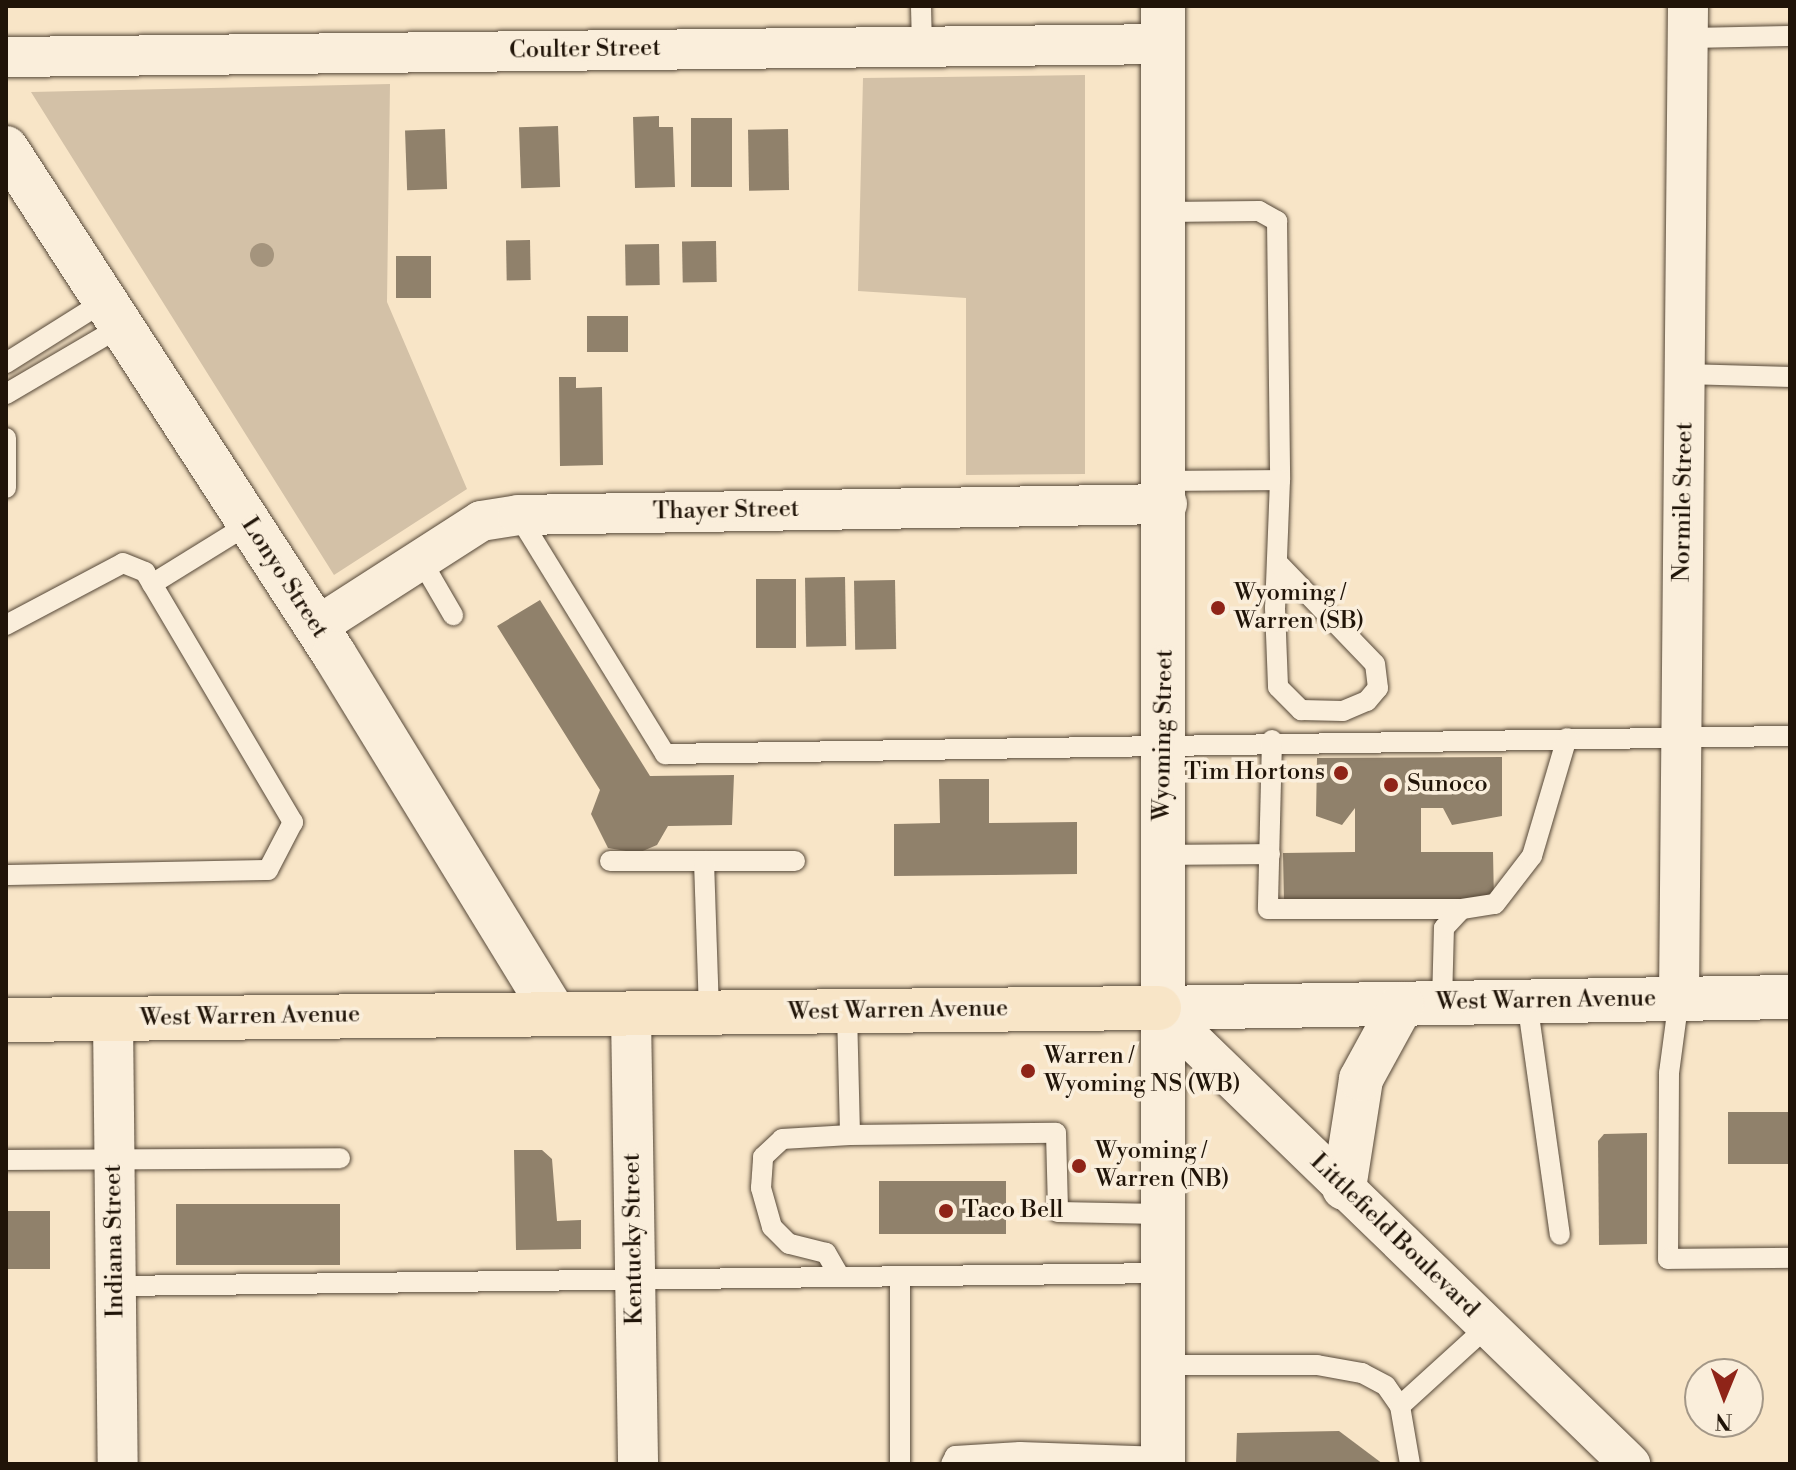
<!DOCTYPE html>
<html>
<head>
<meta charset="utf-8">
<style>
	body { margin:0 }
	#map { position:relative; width:1796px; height:1470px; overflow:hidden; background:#f8e5c7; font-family:"Libre Bodoni",serif }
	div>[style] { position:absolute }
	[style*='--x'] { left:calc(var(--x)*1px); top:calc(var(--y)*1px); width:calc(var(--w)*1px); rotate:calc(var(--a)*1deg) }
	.green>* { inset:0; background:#d3c1a7 }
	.building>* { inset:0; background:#90816b; transform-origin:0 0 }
	.roads { filter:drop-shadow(0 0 2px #564838) drop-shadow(0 0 2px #564838) }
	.service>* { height:20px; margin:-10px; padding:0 10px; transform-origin:10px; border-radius:10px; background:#faeedb }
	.minor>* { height:40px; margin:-20px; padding:0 20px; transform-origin:20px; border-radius:20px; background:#faeedb }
	.tertiary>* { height:44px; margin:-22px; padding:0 22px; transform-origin:22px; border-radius:22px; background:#faeedb }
	.secondary>* { height:44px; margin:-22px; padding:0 22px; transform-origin:22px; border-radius:22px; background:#faeedb }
	.primary>* { height:44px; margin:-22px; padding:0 22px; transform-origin:22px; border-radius:22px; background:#f8e5c7 }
	.trees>* { width:24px; height:24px; margin:-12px; border-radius:50%; background:#a4947d }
	.dots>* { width:22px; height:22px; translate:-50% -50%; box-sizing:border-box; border:4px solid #faeedb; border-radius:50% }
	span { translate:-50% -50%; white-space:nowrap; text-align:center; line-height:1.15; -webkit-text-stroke:7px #faeedb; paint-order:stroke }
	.street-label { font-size:24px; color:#201408 }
	.poi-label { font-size:24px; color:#201408 }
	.left { translate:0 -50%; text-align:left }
	.right { translate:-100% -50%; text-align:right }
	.frame { position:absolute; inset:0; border:8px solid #201408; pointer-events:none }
	.north { position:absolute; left:1684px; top:1358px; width:80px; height:80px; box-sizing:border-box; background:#faeedb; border:2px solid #a39787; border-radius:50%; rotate:181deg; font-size:22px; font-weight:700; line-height:32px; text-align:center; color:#201408 }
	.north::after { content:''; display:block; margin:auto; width:28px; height:36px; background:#8f2418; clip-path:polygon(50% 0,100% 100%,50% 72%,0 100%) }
</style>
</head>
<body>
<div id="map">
	<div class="green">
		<i style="clip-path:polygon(1085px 75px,1085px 474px,966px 475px,966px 298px,858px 291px,863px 78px)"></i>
		<i style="clip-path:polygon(390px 84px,387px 302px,467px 489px,334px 575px,31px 92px)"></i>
	</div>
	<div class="building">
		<i style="clip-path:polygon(659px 116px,659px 127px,673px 127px,675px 187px,635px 188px,633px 117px)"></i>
		<i style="left:691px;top:118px;width:41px;height:69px"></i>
		<i style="left:558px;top:126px;width:61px;height:39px;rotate:88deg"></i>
		<i style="left:445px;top:129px;width:60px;height:40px;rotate:88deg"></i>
		<i style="left:788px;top:129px;width:61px;height:40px;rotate:89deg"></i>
		<i style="left:530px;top:240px;width:40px;height:24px;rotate:89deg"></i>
		<i style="left:716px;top:241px;width:41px;height:34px;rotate:89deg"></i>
		<i style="left:659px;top:244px;width:41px;height:34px;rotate:89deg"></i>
		<i style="left:431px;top:256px;width:42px;height:35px;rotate:90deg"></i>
		<i style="left:587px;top:316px;width:41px;height:36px"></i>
		<i style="clip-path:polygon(559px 377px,576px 377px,576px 388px,602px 387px,603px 465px,560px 466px)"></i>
		<i style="left:845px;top:577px;width:69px;height:40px;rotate:89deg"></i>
		<i style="left:756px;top:579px;width:40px;height:69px"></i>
		<i style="left:895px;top:580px;width:69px;height:41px;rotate:89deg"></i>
		<i style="clip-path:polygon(540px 600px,650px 776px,734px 775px,732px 825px,668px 826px,657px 845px,638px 853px,608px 848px,591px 814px,600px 790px,497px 626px)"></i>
		<i style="clip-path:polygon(1502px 757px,1502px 816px,1452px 825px,1443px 808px,1421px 808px,1421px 852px,1493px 852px,1494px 902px,1284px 903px,1283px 853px,1355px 852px,1355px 808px,1342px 825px,1316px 816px,1317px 758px)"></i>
		<i style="clip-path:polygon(939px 779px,989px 779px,989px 823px,1077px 822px,1077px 874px,894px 876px,894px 824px,940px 823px)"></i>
		<i style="left:1790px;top:1112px;width:52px;height:62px;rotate:90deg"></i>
		<i style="clip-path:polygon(1647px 1133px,1647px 1244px,1599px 1245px,1598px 1141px,1604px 1134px)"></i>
		<i style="clip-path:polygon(514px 1150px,542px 1150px,552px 1159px,557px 1221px,581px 1220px,581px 1249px,516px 1250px)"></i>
		<i style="left:1006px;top:1181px;width:53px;height:127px;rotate:90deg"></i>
		<i style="left:340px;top:1204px;width:61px;height:164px;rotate:90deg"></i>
		<i style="left:50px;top:1211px;width:58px;height:43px;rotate:90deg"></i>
		<i style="clip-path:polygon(1339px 1431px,1383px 1464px,1236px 1464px,1237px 1433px)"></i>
	</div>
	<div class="roads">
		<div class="service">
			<i style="--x:921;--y:6;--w:41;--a:88.6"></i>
			<i style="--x:1688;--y:38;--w:102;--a:-1.1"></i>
			<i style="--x:1165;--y:212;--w:94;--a:-0.6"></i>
			<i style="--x:1259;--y:211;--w:21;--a:29"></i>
			<i style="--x:1277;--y:221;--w:259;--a:89.3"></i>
			<i style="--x:1280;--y:480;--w:128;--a:92.2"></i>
			<i style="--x:1275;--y:608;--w:79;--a:87.8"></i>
			<i style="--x:1278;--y:687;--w:33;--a:45"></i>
			<i style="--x:1301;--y:710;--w:42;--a:1.4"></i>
			<i style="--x:1343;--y:711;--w:26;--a:-23"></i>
			<i style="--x:1367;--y:701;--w:17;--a:-50"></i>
			<i style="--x:1378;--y:688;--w:24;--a:-97"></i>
			<i style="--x:1375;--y:664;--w:141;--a:-133.9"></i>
			<i style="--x:6;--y:363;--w:117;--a:-32.1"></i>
			<i style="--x:1685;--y:374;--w:105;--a:1.6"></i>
			<i style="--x:6;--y:394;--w:134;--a:-30.4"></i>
			<i style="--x:6;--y:438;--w:50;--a:90"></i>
			<i style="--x:1167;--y:481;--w:113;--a:-0.5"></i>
			<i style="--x:518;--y:515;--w:281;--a:58.4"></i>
			<i style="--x:665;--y:754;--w:1125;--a:-0.92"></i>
			<i style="--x:421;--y:560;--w:64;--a:59.8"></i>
			<i style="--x:152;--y:584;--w:114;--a:-31.7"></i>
			<i style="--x:6;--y:625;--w:132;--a:-27.9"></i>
			<i style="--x:123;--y:563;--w:24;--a:22"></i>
			<i style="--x:145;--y:572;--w:291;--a:59.4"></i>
			<i style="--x:293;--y:822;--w:54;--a:117.5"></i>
			<i style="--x:268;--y:870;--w:262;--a:178.9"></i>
			<i style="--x:1272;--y:740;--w:169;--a:91.4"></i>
			<i style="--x:1268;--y:909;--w:194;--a:0"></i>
			<i style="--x:1162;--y:855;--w:108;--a:-0.5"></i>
			<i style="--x:610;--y:861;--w:185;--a:0"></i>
			<i style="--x:704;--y:861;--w:153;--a:88.1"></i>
			<i style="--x:1679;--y:998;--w:76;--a:97.6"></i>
			<i style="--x:1669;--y:1073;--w:186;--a:90.3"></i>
			<i style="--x:1668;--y:1259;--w:122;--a:-0.5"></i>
			<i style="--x:1527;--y:1001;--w:236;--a:82"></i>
			<i style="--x:1442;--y:1003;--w:75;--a:-88.5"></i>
			<i style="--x:1444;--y:928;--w:26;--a:-47"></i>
			<i style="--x:1462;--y:909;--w:33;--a:-9"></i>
			<i style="--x:1495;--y:904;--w:61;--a:-52.4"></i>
			<i style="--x:1532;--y:856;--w:123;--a:-73.5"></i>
			<i style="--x:847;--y:1011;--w:124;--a:88.6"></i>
			<i style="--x:850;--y:1135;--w:206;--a:-0.6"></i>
			<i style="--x:1056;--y:1133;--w:79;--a:88.5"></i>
			<i style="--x:1058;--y:1212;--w:103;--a:1.1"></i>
			<i style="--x:6;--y:1160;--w:334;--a:-0.3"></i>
			<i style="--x:900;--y:1276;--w:188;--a:90"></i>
			<i style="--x:840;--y:1277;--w:28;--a:-120"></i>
			<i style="--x:826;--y:1253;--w:38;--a:-166"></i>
			<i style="--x:789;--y:1244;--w:24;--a:-135"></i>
			<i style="--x:772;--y:1227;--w:41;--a:-105.8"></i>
			<i style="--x:761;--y:1188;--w:31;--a:-86"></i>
			<i style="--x:763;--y:1157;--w:26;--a:-43"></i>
			<i style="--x:782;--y:1139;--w:68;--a:-3.4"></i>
			<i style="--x:116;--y:1286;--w:1046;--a:-0.71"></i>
			<i style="--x:1162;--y:1365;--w:155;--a:0"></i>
			<i style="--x:1317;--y:1365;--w:46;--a:10.1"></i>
			<i style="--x:1362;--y:1373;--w:27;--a:28"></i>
			<i style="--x:1386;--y:1386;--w:24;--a:55"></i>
			<i style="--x:1400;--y:1406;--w:59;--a:80.2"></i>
			<i style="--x:1400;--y:1406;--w:119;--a:-42.3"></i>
			<i style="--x:951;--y:1464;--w:9;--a:-63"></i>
			<i style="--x:955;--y:1456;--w:65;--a:-3.5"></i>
			<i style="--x:1020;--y:1452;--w:143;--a:2"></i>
		</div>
		<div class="minor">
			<i style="--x:6;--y:57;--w:1158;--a:-0.64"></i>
			<i style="--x:316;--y:627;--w:196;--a:-32.7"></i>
			<i style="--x:481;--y:521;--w:37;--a:-9"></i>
			<i style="--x:518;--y:515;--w:649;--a:-0.97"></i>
			<i style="--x:1679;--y:998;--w:992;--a:-89.48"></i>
			<i style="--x:1159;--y:1008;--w:656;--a:44.07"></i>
			<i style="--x:631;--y:1014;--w:450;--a:89.1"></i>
			<i style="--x:113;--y:1019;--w:445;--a:89.4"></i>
		</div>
		<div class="tertiary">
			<i style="--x:1163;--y:6;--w:1458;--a:90"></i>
			<i style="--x:6;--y:148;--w:603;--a:57.05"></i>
			<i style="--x:334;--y:654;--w:421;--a:58.5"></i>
		</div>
		<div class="secondary">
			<i style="--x:1159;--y:1008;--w:631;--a:-1"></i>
			<i style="--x:1344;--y:1188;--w:110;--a:-81.1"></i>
			<i style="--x:1361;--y:1079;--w:85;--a:-61.3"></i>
		</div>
		<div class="primary">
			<i style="--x:6;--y:1020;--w:1153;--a:-0.6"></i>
		</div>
	</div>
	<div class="trees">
		<i style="left:262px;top:255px"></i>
	</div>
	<div class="dots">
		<i style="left:1218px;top:608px;background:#8f2418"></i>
		<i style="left:1341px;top:773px;background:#8f2418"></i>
		<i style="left:1391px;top:785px;background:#8f2418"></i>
		<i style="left:1028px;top:1071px;background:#8f2418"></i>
		<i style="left:1079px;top:1166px;background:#8f2418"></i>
		<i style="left:946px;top:1211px;background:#8f2418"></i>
	</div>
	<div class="street-label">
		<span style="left:585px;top:50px;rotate:-1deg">Coulter Street</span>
		<span style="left:1684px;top:502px;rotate:-89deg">Normile Street</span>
		<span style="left:726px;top:511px;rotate:-1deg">Thayer Street</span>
		<span style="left:284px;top:578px;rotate:57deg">Lonyo Street</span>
		<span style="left:1164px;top:735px;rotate:-89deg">Wyoming Street</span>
		<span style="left:1546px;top:1001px;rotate:-1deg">West Warren Avenue</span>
		<span style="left:898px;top:1011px;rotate:-1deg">West Warren Avenue</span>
		<span style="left:250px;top:1017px;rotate:-1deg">West Warren Avenue</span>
		<span style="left:1394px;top:1236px;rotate:44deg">Littlefield Boulevard</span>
		<span style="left:634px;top:1239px;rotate:-91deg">Kentucky Street</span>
		<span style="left:115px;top:1241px;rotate:-91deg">Indiana Street</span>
	</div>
	<div class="poi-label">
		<span class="left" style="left:1234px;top:608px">Wyoming /<br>Warren (SB)</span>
		<span class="right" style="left:1325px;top:773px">Tim Hortons</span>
		<span class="left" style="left:1407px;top:785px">Sunoco</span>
		<span class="left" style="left:1044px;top:1071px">Warren /<br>Wyoming NS (WB)</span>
		<span class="left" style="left:1095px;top:1166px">Wyoming /<br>Warren (NB)</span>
		<span class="left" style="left:962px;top:1211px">Taco Bell</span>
	</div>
	<div class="frame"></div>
	<div class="north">N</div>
</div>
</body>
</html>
